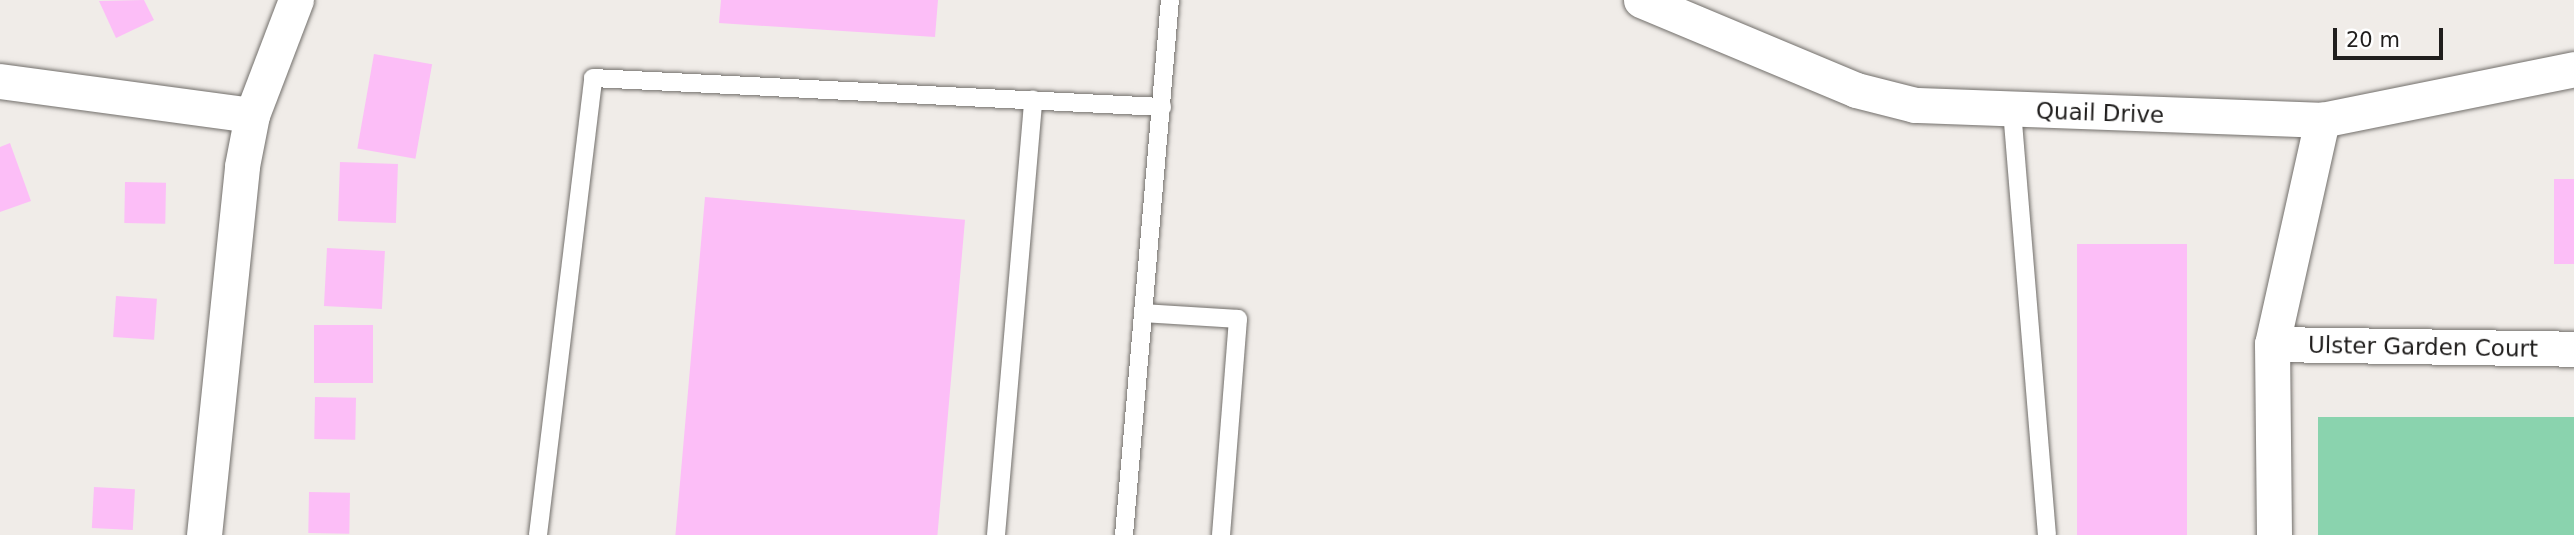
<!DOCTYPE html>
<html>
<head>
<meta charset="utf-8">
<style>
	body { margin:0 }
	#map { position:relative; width:2574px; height:535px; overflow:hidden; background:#f0ece8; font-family:"DejaVu Sans",sans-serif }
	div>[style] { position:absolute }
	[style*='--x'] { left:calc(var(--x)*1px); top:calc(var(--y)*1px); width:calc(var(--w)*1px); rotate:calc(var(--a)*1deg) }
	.green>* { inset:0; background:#8ad3ae; transform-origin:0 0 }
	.building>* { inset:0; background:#fcbef7; transform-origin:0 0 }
	.roads { filter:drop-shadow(0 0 2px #726f6b) drop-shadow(0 0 2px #726f6b) }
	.lane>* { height:18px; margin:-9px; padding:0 9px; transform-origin:9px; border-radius:9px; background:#fff }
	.street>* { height:35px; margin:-17.5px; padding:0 17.5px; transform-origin:17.5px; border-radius:17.5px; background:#fff }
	span { translate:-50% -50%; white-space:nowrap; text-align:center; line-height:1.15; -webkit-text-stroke:5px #fff; paint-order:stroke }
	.street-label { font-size:23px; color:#201e1d }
	.scale { position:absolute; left:2333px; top:28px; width:110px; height:32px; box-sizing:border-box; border:4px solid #201e1d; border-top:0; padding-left:9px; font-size:21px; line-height:24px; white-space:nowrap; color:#201e1d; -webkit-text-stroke:5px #fff; paint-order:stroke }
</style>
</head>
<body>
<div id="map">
	<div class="green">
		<i style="left:2574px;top:417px;width:118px;height:256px;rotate:90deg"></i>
	</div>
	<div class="building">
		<i style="clip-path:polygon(144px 0,154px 20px,116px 38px,99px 1px)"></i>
		<i style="clip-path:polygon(721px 0,938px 0,935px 37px,719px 23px)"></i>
		<i style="left:374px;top:54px;width:59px;height:96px;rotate:10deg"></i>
		<i style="clip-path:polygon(10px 143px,31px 201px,0 212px,0 147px)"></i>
		<i style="left:340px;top:162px;width:58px;height:59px;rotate:2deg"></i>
		<i style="left:2554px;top:179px;width:20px;height:85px"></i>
		<i style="left:125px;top:182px;width:41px;height:41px;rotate:1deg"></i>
		<i style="left:705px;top:197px;width:261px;height:340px;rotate:5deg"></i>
		<i style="left:2187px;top:244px;width:291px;height:110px;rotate:90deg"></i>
		<i style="left:327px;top:248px;width:58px;height:58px;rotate:3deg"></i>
		<i style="left:116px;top:296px;width:41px;height:41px;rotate:4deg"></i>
		<i style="left:314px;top:325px;width:59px;height:58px"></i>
		<i style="left:315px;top:397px;width:41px;height:42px;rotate:1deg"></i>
		<i style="left:94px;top:487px;width:41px;height:41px;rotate:3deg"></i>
		<i style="left:309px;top:492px;width:41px;height:41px;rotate:1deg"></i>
	</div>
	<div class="roads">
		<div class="lane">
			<i style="--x:2012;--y:110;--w:426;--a:85.3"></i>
			<i style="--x:1143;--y:313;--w:95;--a:3.6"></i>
			<i style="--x:1238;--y:319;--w:217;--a:94.5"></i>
			<i style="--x:538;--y:535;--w:460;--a:-83.1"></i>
			<i style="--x:593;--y:78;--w:570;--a:2.92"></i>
			<i style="--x:996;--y:535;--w:437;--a:-85.1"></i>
			<i style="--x:1124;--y:535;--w:537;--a:-85.09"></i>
		</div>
		<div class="street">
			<i style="--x:1641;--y:0;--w:233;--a:22.7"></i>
			<i style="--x:1856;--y:90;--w:61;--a:14.3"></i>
			<i style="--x:1915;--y:105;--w:407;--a:2.1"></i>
			<i style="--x:2322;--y:120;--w:257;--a:-11.4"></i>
			<i style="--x:0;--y:81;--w:254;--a:7.7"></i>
			<i style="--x:2272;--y:344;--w:302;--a:0.9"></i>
			<i style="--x:204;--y:535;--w:371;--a:-84.1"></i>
			<i style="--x:242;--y:166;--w:52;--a:-78.9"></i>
			<i style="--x:252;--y:115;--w:123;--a:-69.1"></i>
			<i style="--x:2274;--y:535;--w:191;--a:-90.6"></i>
			<i style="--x:2272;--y:344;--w:230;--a:-77.4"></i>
		</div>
	</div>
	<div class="street-label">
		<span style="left:2100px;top:113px;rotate:2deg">Quail Drive</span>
		<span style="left:2423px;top:347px;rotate:1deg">Ulster Garden Court</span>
	</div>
	<div class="scale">20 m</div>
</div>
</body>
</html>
